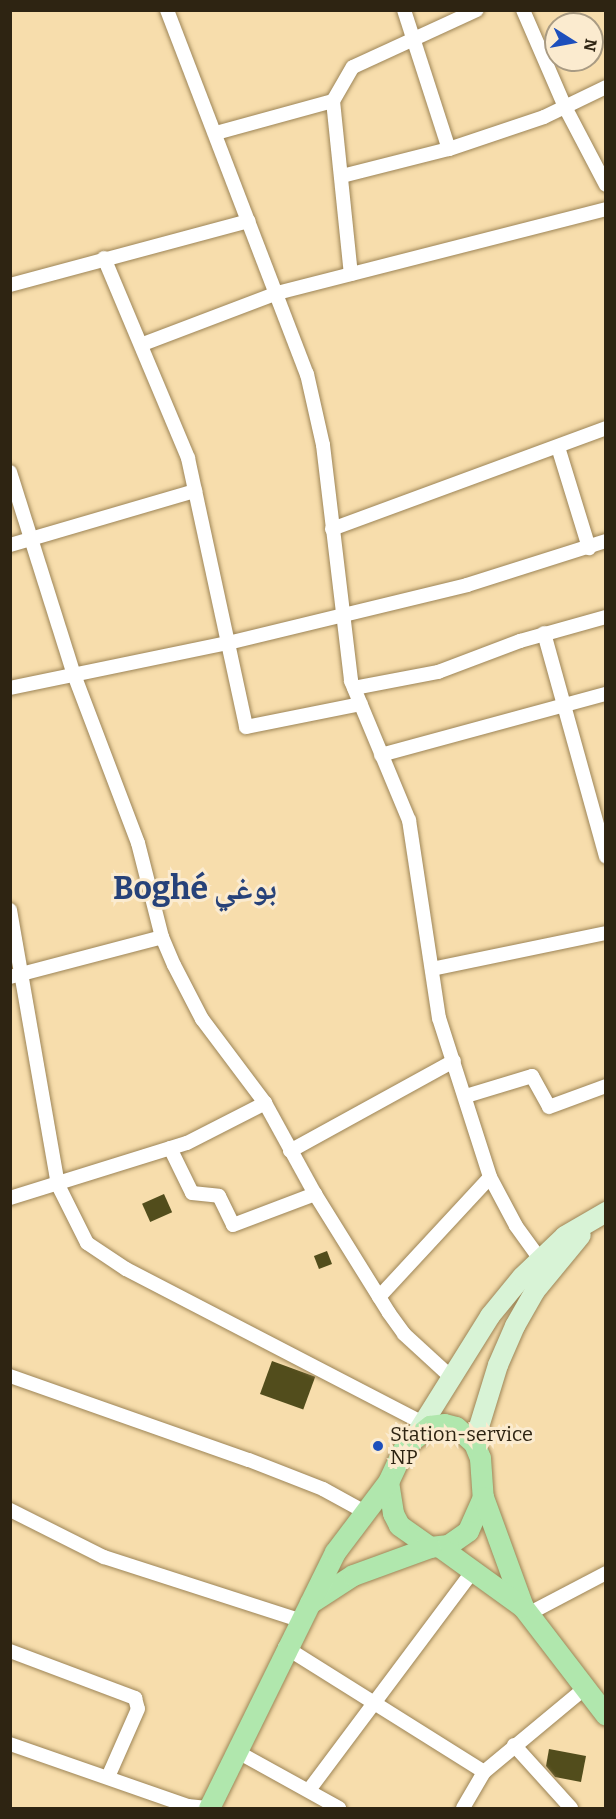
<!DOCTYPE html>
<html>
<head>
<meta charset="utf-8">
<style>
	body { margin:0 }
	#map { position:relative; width:616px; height:1819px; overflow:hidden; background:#f7ddac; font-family:Bitter,"Noto Naskh Arabic",serif }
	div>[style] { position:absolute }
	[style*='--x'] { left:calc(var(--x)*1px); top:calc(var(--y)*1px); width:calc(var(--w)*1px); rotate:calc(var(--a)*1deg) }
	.building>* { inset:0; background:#524d1c; transform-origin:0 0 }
	.roads { filter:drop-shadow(0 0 2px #9d8557) drop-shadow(0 0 2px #9d8557) }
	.street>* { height:14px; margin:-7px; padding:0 7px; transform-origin:7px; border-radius:7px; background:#fff }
	.secondary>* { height:20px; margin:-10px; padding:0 10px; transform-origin:10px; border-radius:10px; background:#d8f3d6 }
	.primary>* { height:21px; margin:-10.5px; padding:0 10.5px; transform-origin:10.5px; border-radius:10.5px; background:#b0e7ad }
	.dots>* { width:16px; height:16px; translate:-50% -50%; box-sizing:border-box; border:3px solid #fbebcf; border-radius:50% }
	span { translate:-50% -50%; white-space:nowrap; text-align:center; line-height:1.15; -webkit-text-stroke:6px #fbebcf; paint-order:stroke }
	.poi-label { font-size:20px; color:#2e2412 }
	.left { translate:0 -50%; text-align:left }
	.town-label { font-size:32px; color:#274279; font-weight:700 }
	.frame { position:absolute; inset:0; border:12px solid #2e2412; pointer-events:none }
	.north { position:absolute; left:544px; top:12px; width:60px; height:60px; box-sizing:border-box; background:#fbebcf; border:2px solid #a99b83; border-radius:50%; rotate:101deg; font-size:16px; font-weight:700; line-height:24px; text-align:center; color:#2e2412 }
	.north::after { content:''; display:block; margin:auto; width:21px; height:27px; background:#1d4fbc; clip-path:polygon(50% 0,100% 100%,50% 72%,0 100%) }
</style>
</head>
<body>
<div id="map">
	<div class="building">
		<i style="left:164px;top:1194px;width:20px;height:24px;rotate:66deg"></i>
		<i style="left:327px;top:1251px;width:14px;height:14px;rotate:69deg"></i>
		<i style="left:272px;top:1361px;width:46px;height:35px;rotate:20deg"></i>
		<i style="clip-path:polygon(549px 1749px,586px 1756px,581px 1782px,555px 1777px,546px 1766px)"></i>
	</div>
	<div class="roads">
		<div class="street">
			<i style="--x:167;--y:10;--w:390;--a:69"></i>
			<i style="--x:307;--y:374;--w:73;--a:77.3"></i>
			<i style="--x:323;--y:445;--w:238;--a:83.2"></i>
			<i style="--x:351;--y:681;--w:151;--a:67.4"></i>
			<i style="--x:409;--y:820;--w:200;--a:81.4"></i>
			<i style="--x:439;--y:1018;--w:167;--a:72.2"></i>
			<i style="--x:490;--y:1177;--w:55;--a:62"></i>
			<i style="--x:516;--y:1226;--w:39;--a:54"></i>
			<i style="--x:404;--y:10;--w:146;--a:72.1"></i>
			<i style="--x:523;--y:10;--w:106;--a:66.6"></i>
			<i style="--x:565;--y:107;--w:88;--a:62.3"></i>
			<i style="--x:333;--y:101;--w:174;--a:84.1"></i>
			<i style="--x:216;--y:133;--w:121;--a:-15.3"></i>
			<i style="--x:333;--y:101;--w:39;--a:-60"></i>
			<i style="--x:353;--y:67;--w:136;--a:-24.7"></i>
			<i style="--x:342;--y:176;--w:110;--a:-14.2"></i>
			<i style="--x:449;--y:149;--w:100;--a:-18.6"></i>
			<i style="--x:544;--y:117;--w:69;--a:-25.8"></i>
			<i style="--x:104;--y:258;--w:217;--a:67.2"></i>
			<i style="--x:188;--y:458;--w:275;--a:77.8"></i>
			<i style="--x:246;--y:727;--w:117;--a:-11.3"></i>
			<i style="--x:10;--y:285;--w:247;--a:-15"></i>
			<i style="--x:143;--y:344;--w:143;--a:-20.8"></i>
			<i style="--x:277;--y:293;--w:340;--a:-14.3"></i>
			<i style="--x:558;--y:447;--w:106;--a:72.9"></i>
			<i style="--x:10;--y:472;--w:210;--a:72.5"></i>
			<i style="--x:73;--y:672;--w:183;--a:69.2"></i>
			<i style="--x:138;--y:843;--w:97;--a:75.7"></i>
			<i style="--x:162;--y:937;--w:30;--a:67"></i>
			<i style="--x:174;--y:965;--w:61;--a:62.6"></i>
			<i style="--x:202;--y:1019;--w:105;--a:53.1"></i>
			<i style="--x:265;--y:1103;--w:104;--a:61.2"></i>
			<i style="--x:315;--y:1194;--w:140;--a:58.1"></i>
			<i style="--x:389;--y:1313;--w:26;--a:54"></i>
			<i style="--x:404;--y:1334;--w:64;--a:42.5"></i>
			<i style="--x:332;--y:529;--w:292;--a:-20.2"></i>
			<i style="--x:10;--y:545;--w:193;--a:-16.3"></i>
			<i style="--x:544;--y:633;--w:232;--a:74.5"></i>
			<i style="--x:10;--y:688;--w:223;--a:-11.7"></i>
			<i style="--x:228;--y:643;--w:246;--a:-13.6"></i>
			<i style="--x:467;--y:585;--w:146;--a:-17.6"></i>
			<i style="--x:354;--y:688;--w:86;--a:-10.8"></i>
			<i style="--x:438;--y:672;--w:88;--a:-20.7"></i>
			<i style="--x:520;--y:641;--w:89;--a:-15.6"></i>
			<i style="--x:381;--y:755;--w:233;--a:-15.2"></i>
			<i style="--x:10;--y:910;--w:279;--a:80.1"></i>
			<i style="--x:58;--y:1185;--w:65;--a:63.4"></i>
			<i style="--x:87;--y:1243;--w:47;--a:33.7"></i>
			<i style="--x:126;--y:1269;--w:335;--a:27.4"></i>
			<i style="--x:432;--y:969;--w:178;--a:-11.7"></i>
			<i style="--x:10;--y:977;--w:157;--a:-14.7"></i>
			<i style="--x:466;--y:1096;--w:69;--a:-16.9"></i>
			<i style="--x:532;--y:1076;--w:35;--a:61"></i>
			<i style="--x:549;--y:1107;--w:61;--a:-20.2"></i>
			<i style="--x:170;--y:1148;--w:50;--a:63.9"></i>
			<i style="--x:192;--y:1193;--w:27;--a:6"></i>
			<i style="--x:219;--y:1196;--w:32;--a:64"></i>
			<i style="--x:233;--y:1225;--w:88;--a:-20.7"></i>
			<i style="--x:290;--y:1151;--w:187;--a:-28.8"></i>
			<i style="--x:10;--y:1198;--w:185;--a:-17.3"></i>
			<i style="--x:187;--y:1143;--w:88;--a:-27.1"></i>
			<i style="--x:379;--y:1297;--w:163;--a:-47.2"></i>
			<i style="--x:10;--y:1376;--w:253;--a:19.4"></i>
			<i style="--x:249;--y:1460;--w:79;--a:21.4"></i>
			<i style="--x:323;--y:1489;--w:46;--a:28.8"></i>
			<i style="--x:10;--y:1510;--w:105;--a:26.6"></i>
			<i style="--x:104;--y:1557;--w:205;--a:17.9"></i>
			<i style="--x:528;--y:1614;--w:88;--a:-27.7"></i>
			<i style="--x:285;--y:1647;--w:235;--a:32.1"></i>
			<i style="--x:10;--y:1651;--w:134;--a:20.6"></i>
			<i style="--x:135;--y:1698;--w:11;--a:75"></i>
			<i style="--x:138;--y:1709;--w:74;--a:113.8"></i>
			<i style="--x:10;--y:1744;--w:188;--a:19.2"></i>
			<i style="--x:188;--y:1806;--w:19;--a:6"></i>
			<i style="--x:514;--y:1745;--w:85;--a:47.9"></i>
			<i style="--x:236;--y:1751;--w:118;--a:29"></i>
			<i style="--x:309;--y:1790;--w:272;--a:-53.2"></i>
			<i style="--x:463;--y:1808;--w:42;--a:-59.7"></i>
			<i style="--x:484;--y:1772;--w:130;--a:-39.7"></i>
		</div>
		<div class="secondary">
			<i style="--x:417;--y:1433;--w:138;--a:-58"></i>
			<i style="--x:490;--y:1316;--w:50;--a:-50.6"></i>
			<i style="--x:522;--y:1277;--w:59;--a:-43.6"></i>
			<i style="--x:565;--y:1236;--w:48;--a:-30.3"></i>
			<i style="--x:474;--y:1443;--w:82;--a:-72.9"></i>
			<i style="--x:498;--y:1365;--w:43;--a:-66.4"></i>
			<i style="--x:515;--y:1326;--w:40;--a:-60.3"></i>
			<i style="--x:535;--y:1291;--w:72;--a:-50.6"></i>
		</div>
		<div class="primary">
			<i style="--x:444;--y:1424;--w:12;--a:14"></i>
			<i style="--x:456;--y:1427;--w:24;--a:42"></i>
			<i style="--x:474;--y:1443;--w:16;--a:68"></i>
			<i style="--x:480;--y:1458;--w:39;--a:86"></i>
			<i style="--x:483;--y:1497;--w:37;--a:114"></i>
			<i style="--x:468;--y:1531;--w:24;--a:145"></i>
			<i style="--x:448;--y:1545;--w:18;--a:174"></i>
			<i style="--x:430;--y:1547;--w:38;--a:-145"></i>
			<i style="--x:399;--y:1525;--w:13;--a:-117"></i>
			<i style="--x:393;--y:1513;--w:31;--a:-99"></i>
			<i style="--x:388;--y:1482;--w:40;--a:-65"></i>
			<i style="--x:405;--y:1446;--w:32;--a:-39"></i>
			<i style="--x:430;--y:1426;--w:14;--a:-8"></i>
			<i style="--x:483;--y:1497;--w:117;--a:70"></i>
			<i style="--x:523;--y:1607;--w:136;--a:52.5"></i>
			<i style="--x:440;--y:1547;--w:102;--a:35.9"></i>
			<i style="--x:310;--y:1603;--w:51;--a:-33.1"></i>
			<i style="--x:353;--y:1575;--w:82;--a:-20"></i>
			<i style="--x:209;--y:1808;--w:285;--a:-63.8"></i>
			<i style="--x:335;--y:1552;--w:88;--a:-52.9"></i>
		</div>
	</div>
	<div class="dots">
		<i style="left:378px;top:1446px;background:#1d4fbc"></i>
	</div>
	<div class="poi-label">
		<span class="left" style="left:390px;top:1446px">Station-service<br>NP</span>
	</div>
	<div class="town-label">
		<span style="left:195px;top:888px">Boghé بوغي</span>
	</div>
	<div class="frame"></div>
	<div class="north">N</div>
</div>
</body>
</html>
